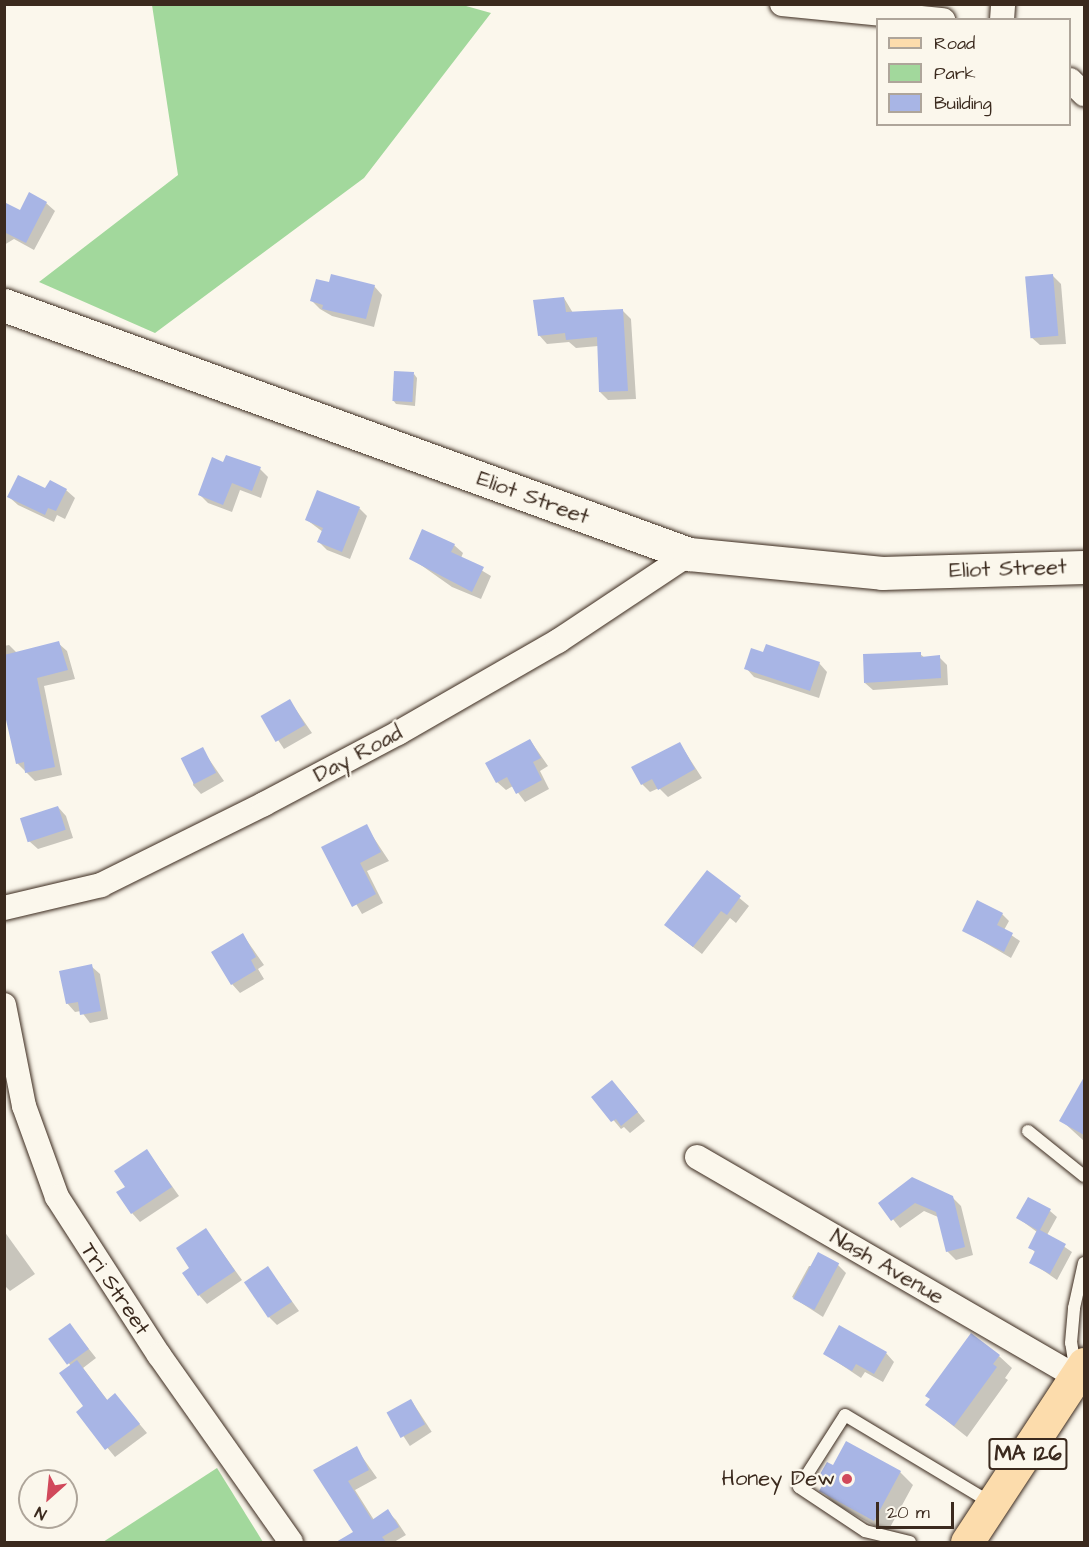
<!DOCTYPE html>
<html>
<head>
<meta charset="utf-8">
<style>
	body { margin:0 }
	#map { position:relative; width:1089px; height:1547px; overflow:hidden; background:#fbf7ec; font-family:"Architects Daughter",sans-serif }
	div>[style] { position:absolute }
	[style*='--x'] { left:calc(var(--x)*1px); top:calc(var(--y)*1px); width:calc(var(--w)*1px); rotate:calc(var(--a)*1deg) }
	.green>* { inset:0; background:#a2d89c }
	.shadow>* { inset:0; background:#0003; transform-origin:0 0 }
	.building>* { inset:0; background:#a8b5e5; transform-origin:0 0 }
	.roads { filter:drop-shadow(0 0 2px #3b2a1e) drop-shadow(0 0 2px #3b2a1e) }
	.lane>* { height:12px; margin:-6px; padding:0 6px; transform-origin:6px; border-radius:6px; background:#fbf7ec }
	.street>* { height:24px; margin:-12px; padding:0 12px; transform-origin:12px; border-radius:12px; background:#fbf7ec }
	.secondary>* { height:33px; margin:-16.5px; padding:0 16.5px; transform-origin:16.5px; border-radius:16.5px; background:#fbf7ec }
	.primary>* { height:33px; margin:-16.5px; padding:0 16.5px; transform-origin:16.5px; border-radius:16.5px; background:#fcdcac }
	.dots>* { width:16px; height:16px; translate:-50% -50%; box-sizing:border-box; border:3px solid #fbf7ec; border-radius:50% }
	span { translate:-50% -50%; white-space:nowrap; text-align:center; line-height:1.15; -webkit-text-stroke:4.5px #fbf7ec; paint-order:stroke }
	.shield-label span { padding:2px 4px; background:#fbf7ec; border:2px solid; border-radius:4px; -webkit-text-stroke-width:0 }
	.shield-label { font-size:21px; color:#3b2a1e; font-weight:700 }
	.street-label { font-size:22px; color:#3b2a1e }
	.poi-label { font-size:22px; color:#3b2a1e }
	.right { translate:-100% -50%; text-align:right }
	.frame { position:absolute; inset:0; border:6px solid #3b2a1e; pointer-events:none }
	.legend { position:absolute; left:876px; top:18px; width:195px; height:108px; box-sizing:border-box; background:#fbf7ec; border:2px solid #aea59a; margin:0; padding:8px 10px; list-style:none; font-size:18px; color:#3b2a1e }
	.legend li { display:flex; align-items:center; gap:12px; height:30px }
	.legend b { width:30px; border:2px solid #aea59a }
	.north { position:absolute; left:18px; top:1469px; width:60px; height:60px; box-sizing:border-box; background:#fbf7ec; border:2px solid #aea59a; border-radius:50%; rotate:207deg; font-size:16px; font-weight:700; line-height:24px; text-align:center; color:#3b2a1e }
	.north::after { content:''; display:block; margin:auto; width:21px; height:27px; background:#d1495b; clip-path:polygon(50% 0,100% 100%,50% 72%,0 100%) }
	.scale { position:absolute; left:876px; top:1502px; width:78px; height:27px; box-sizing:border-box; border:3px solid #3b2a1e; border-top:0; padding-left:8px; font-size:18px; line-height:21px; white-space:nowrap; color:#3b2a1e; -webkit-text-stroke:4px #fbf7ec; paint-order:stroke }
</style>
</head>
<body>
<div id="map">
	<div class="green">
		<i style="clip-path:polygon(459px 4px,491px 13px,364px 178px,155px 333px,39px 282px,178px 175px,152px 5px)"></i>
		<i style="clip-path:polygon(217px 1468px,263px 1542px,103px 1542px)"></i>
	</div>
	<div class="shadow">
		<i style="clip-path:polygon(46px 203px,55px 211px,34px 250px,14px 239px,4px 245px,4px 204px,20px 212px)"></i>
		<i style="clip-path:polygon(1053px 276px,1061px 284px,1066px 344px,1040px 345px,1031px 337px)"></i>
		<i style="clip-path:polygon(330px 284px,374px 286px,382px 295px,374px 327px,332px 316px,320px 309px,312px 301px)"></i>
		<i style="clip-path:polygon(564px 298px,573px 313px,622px 310px,631px 319px,636px 399px,608px 400px,600px 392px,598px 346px,576px 348px,569px 342px,547px 344px,539px 335px)"></i>
		<i style="clip-path:polygon(414px 374px,417px 378px,415px 406px,396px 404px,393px 400px)"></i>
		<i style="clip-path:polygon(224px 464px,260px 469px,268px 477px,261px 498px,240px 490px,232px 512px,208px 503px,200px 495px)"></i>
		<i style="clip-path:polygon(46px 490px,66px 490px,75px 498px,65px 519px,57px 515px,54px 522px,18px 505px,9px 497px)"></i>
		<i style="clip-path:polygon(359px 508px,367px 516px,350px 559px,327px 550px,319px 542px,323px 532px,307px 520px)"></i>
		<i style="clip-path:polygon(454px 545px,463px 553px,461px 558px,491px 576px,481px 599px,452px 587px,411px 558px)"></i>
		<i style="clip-path:polygon(58px 643px,67px 651px,75px 679px,44px 686px,62px 775px,35px 781px,17px 763px,4px 703px,4px 646px,9px 645px,17px 653px)"></i>
		<i style="clip-path:polygon(920px 654px,925px 658px,939px 657px,947px 665px,948px 685px,873px 690px,865px 683px)"></i>
		<i style="clip-path:polygon(819px 663px,827px 672px,819px 698px,754px 677px,746px 668px)"></i>
		<i style="clip-path:polygon(290px 701px,312px 733px,284px 749px,262px 716px)"></i>
		<i style="clip-path:polygon(530px 740px,548px 766px,540px 771px,549px 789px,525px 802px,513px 786px,506px 790px,497px 782px)"></i>
		<i style="clip-path:polygon(680px 744px,702px 778px,668px 797px,659px 788px,650px 792px,642px 784px)"></i>
		<i style="clip-path:polygon(202px 749px,224px 781px,201px 794px,193px 785px)"></i>
		<i style="clip-path:polygon(58px 807px,66px 816px,73px 838px,38px 849px,29px 841px)"></i>
		<i style="clip-path:polygon(366px 826px,389px 861px,367px 871px,383px 903px,362px 914px,323px 848px)"></i>
		<i style="clip-path:polygon(708px 872px,749px 906px,736px 923px,730px 918px,702px 954px,675px 933px)"></i>
		<i style="clip-path:polygon(1002px 914px,1009px 921px,1004px 930px,1020px 941px,1011px 958px,963px 930px)"></i>
		<i style="clip-path:polygon(243px 935px,264px 965px,258px 969px,264px 979px,240px 993px,232px 984px)"></i>
		<i style="clip-path:polygon(91px 966px,100px 974px,108px 1019px,90px 1023px,81px 1011px,75px 1012px,67px 1003px)"></i>
		<i style="clip-path:polygon(1084px 1080px,1084px 1141px,1061px 1120px)"></i>
		<i style="clip-path:polygon(620px 1090px,645px 1121px,630px 1133px,624px 1127px,621px 1129px,594px 1097px)"></i>
		<i style="clip-path:polygon(147px 1151px,179px 1196px,140px 1222px,132px 1213px)"></i>
		<i style="clip-path:polygon(952px 1197px,961px 1206px,973px 1255px,956px 1260px,947px 1251px,938px 1217px,924px 1211px,900px 1228px,880px 1203px)"></i>
		<i style="clip-path:polygon(1050px 1211px,1057px 1217px,1047px 1235px,1072px 1252px,1057px 1280px,1031px 1262px,1036px 1253px,1030px 1247px,1037px 1232px,1018px 1218px)"></i>
		<i style="clip-path:polygon(206px 1230px,242px 1280px,207px 1304px,199px 1295px)"></i>
		<i style="clip-path:polygon(4px 1231px,35px 1274px,10px 1291px,4px 1285px)"></i>
		<i style="clip-path:polygon(838px 1265px,846px 1273px,823px 1317px,792px 1297px,809px 1266px)"></i>
		<i style="clip-path:polygon(268px 1268px,299px 1311px,277px 1325px,269px 1317px)"></i>
		<i style="clip-path:polygon(70px 1325px,96px 1358px,83px 1368px,108px 1401px,115px 1395px,147px 1433px,115px 1457px,78px 1412px,85px 1407px,71px 1366px,51px 1340px)"></i>
		<i style="clip-path:polygon(886px 1353px,894px 1362px,883px 1382px,865px 1372px,861px 1378px,825px 1354px)"></i>
		<i style="clip-path:polygon(999px 1356px,1012px 1368px,1005px 1378px,1008px 1380px,967px 1437px,927px 1405px)"></i>
		<i style="left:411px;top:1400px;width:38px;height:26px;rotate:57deg"></i>
		<i style="clip-path:polygon(356px 1448px,377px 1478px,355px 1490px,374px 1520px,387px 1511px,396px 1520px,406px 1535px,394px 1542px,361px 1542px,315px 1471px)"></i>
		<i style="clip-path:polygon(833px 1467px,900px 1472px,913px 1485px,887px 1533px,834px 1503px,821px 1490px,823px 1486px,818px 1481px)"></i>
	</div>
	<div class="building">
		<i style="clip-path:polygon(29px 192px,47px 202px,26px 243px,4px 232px,4px 202px,20px 210px)"></i>
		<i style="clip-path:polygon(331px 274px,375px 285px,366px 319px,322px 309px,323px 305px,310px 301px,316px 279px,329px 282px)"></i>
		<i style="left:1053px;top:274px;width:62px;height:28px;rotate:85deg"></i>
		<i style="clip-path:polygon(564px 297px,566px 312px,623px 309px,628px 391px,599px 392px,597px 337px,566px 340px,565px 333px,538px 336px,533px 300px)"></i>
		<i style="left:394px;top:371px;width:20px;height:30px;rotate:3deg"></i>
		<i style="clip-path:polygon(226px 455px,261px 467px,252px 491px,232px 483px,223px 505px,198px 495px,212px 457px,223px 462px)"></i>
		<i style="clip-path:polygon(18px 475px,45px 488px,50px 480px,67px 489px,56px 511px,48px 508px,45px 515px,7px 497px)"></i>
		<i style="clip-path:polygon(317px 490px,360px 507px,342px 552px,317px 542px,323px 528px,305px 520px)"></i>
		<i style="clip-path:polygon(422px 529px,455px 544px,451px 552px,484px 567px,472px 592px,409px 559px)"></i>
		<i style="clip-path:polygon(59px 641px,68px 670px,37px 678px,55px 767px,25px 773px,24px 762px,16px 764px,4px 711px,4px 655px)"></i>
		<i style="clip-path:polygon(766px 644px,820px 662px,810px 691px,744px 669px,751px 648px,763px 652px)"></i>
		<i style="clip-path:polygon(921px 652px,921px 657px,940px 655px,941px 678px,864px 683px,863px 654px)"></i>
		<i style="left:290px;top:699px;width:30px;height:34px;rotate:60deg"></i>
		<i style="clip-path:polygon(530px 739px,541px 758px,533px 762px,542px 780px,516px 794px,507px 777px,496px 783px,485px 763px)"></i>
		<i style="clip-path:polygon(680px 742px,695px 769px,658px 790px,652px 779px,641px 785px,631px 767px)"></i>
		<i style="left:203px;top:747px;width:29px;height:25px;rotate:63deg"></i>
		<i style="left:58px;top:806px;width:25px;height:40px;rotate:72deg"></i>
		<i style="clip-path:polygon(367px 824px,381px 852px,360px 863px,376px 894px,352px 907px,321px 847px)"></i>
		<i style="clip-path:polygon(707px 870px,741px 896px,727px 915px,721px 911px,693px 947px,664px 925px)"></i>
		<i style="clip-path:polygon(977px 900px,1003px 913px,997px 925px,1013px 933px,1004px 952px,962px 931px)"></i>
		<i style="clip-path:polygon(243px 933px,256px 957px,251px 960px,256px 970px,231px 985px,211px 952px)"></i>
		<i style="clip-path:polygon(92px 964px,101px 1011px,80px 1015px,78px 1002px,66px 1004px,59px 971px)"></i>
		<i style="clip-path:polygon(1084px 1077px,1084px 1135px,1059px 1121px)"></i>
		<i style="clip-path:polygon(612px 1080px,638px 1112px,621px 1126px,616px 1119px,611px 1122px,591px 1097px)"></i>
		<i style="clip-path:polygon(147px 1149px,172px 1187px,131px 1214px,116px 1192px,125px 1187px,114px 1171px)"></i>
		<i style="clip-path:polygon(912px 1177px,953px 1196px,965px 1247px,946px 1252px,936px 1212px,915px 1203px,891px 1221px,878px 1203px)"></i>
		<i style="clip-path:polygon(1028px 1197px,1051px 1209px,1040px 1230px,1066px 1244px,1050px 1274px,1029px 1263px,1035px 1251px,1028px 1248px,1037px 1230px,1016px 1218px)"></i>
		<i style="clip-path:polygon(206px 1228px,235px 1271px,198px 1296px,182px 1273px,189px 1268px,176px 1248px)"></i>
		<i style="left:818px;top:1252px;width:24px;height:53px;rotate:28deg"></i>
		<i style="left:268px;top:1266px;width:43px;height:29px;rotate:56deg"></i>
		<i style="left:70px;top:1323px;width:32px;height:27px;rotate:54deg"></i>
		<i style="clip-path:polygon(839px 1325px,887px 1352px,874px 1374px,856px 1364px,852px 1371px,823px 1354px)"></i>
		<i style="clip-path:polygon(971px 1333px,1000px 1355px,993px 1364px,997px 1367px,954px 1426px,925px 1405px,930px 1399px,925px 1396px)"></i>
		<i style="clip-path:polygon(77px 1360px,107px 1400px,115px 1393px,140px 1424px,105px 1450px,76px 1412px,83px 1406px,59px 1373px)"></i>
		<i style="left:411px;top:1399px;width:29px;height:28px;rotate:61deg"></i>
		<i style="clip-path:polygon(846px 1441px,901px 1471px,874px 1521px,819px 1491px,823px 1484px,816px 1481px,827px 1462px,833px 1465px)"></i>
		<i style="clip-path:polygon(357px 1446px,369px 1470px,348px 1481px,372px 1520px,388px 1509px,399px 1527px,382px 1537px,386px 1542px,336px 1542px,353px 1532px,313px 1470px)"></i>
	</div>
	<div class="roads">
		<div class="lane">
			<i style="--x:1028;--y:1131;--w:72;--a:38.8"></i>
			<i style="--x:1075;--y:1367;--w:24;--a:-99"></i>
			<i style="--x:1071;--y:1343;--w:35;--a:-85"></i>
			<i style="--x:1074;--y:1308;--w:46;--a:-77.5"></i>
			<i style="--x:910;--y:1542;--w:46;--a:-166.3"></i>
			<i style="--x:865;--y:1531;--w:79;--a:-146.3"></i>
			<i style="--x:799;--y:1487;--w:85;--a:-57.4"></i>
			<i style="--x:845;--y:1415;--w:169;--a:31"></i>
		</div>
		<div class="street">
			<i style="--x:782;--y:4;--w:162;--a:5.7"></i>
			<i style="--x:1002;--y:20;--w:16;--a:-86"></i>
			<i style="--x:1070;--y:80;--w:20;--a:45"></i>
			<i style="--x:4;--y:908;--w:100;--a:-13.3"></i>
			<i style="--x:101;--y:885;--w:182;--a:-26.4"></i>
			<i style="--x:264;--y:804;--w:152;--a:-27.9"></i>
			<i style="--x:398;--y:733;--w:185;--a:-29.9"></i>
			<i style="--x:558;--y:641;--w:157;--a:-33.6"></i>
			<i style="--x:4;--y:1005;--w:103;--a:78.8"></i>
			<i style="--x:24;--y:1106;--w:97;--a:70.1"></i>
			<i style="--x:57;--y:1197;--w:188;--a:57.2"></i>
			<i style="--x:159;--y:1355;--w:229;--a:54.8"></i>
			<i style="--x:697;--y:1157;--w:438;--a:30.1"></i>
		</div>
		<div class="secondary">
			<i style="--x:4;--y:305;--w:729;--a:19.98"></i>
			<i style="--x:689;--y:554;--w:194;--a:5.6"></i>
			<i style="--x:882;--y:573;--w:202;--a:-1.7"></i>
		</div>
		<div class="primary">
			<i style="--x:967;--y:1542;--w:213;--a:-56.7"></i>
		</div>
	</div>
	<div class="dots">
		<i style="left:847px;top:1479px;background:#d1495b"></i>
	</div>
	<div class="shield-label">
		<span style="left:1028px;top:1454px">MA 126</span>
	</div>
	<div class="street-label">
		<span style="left:533px;top:498px;rotate:20deg">Eliot Street</span>
		<span style="left:1008px;top:569px;rotate:-2deg">Eliot Street</span>
		<span style="left:358px;top:754px;rotate:-28deg">Day Road</span>
		<span style="left:887px;top:1267px;rotate:30deg">Nash Avenue</span>
		<span style="left:115px;top:1289px;rotate:56deg">Tri Street</span>
	</div>
	<div class="poi-label">
		<span class="right" style="left:835px;top:1479px">Honey Dew</span>
	</div>
	<div class="frame"></div>
	<ul class="legend">
	<li><b style="height:8px;background:#fcdcac"></b>Road</li>
	<li><b style="height:16px;background:#a2d89c"></b>Park</li>
	<li><b style="height:16px;background:#a8b5e5"></b>Building</li>
	</ul>
	<div class="north">N</div>
	<div class="scale">20 m</div>
</div>
</body>
</html>
